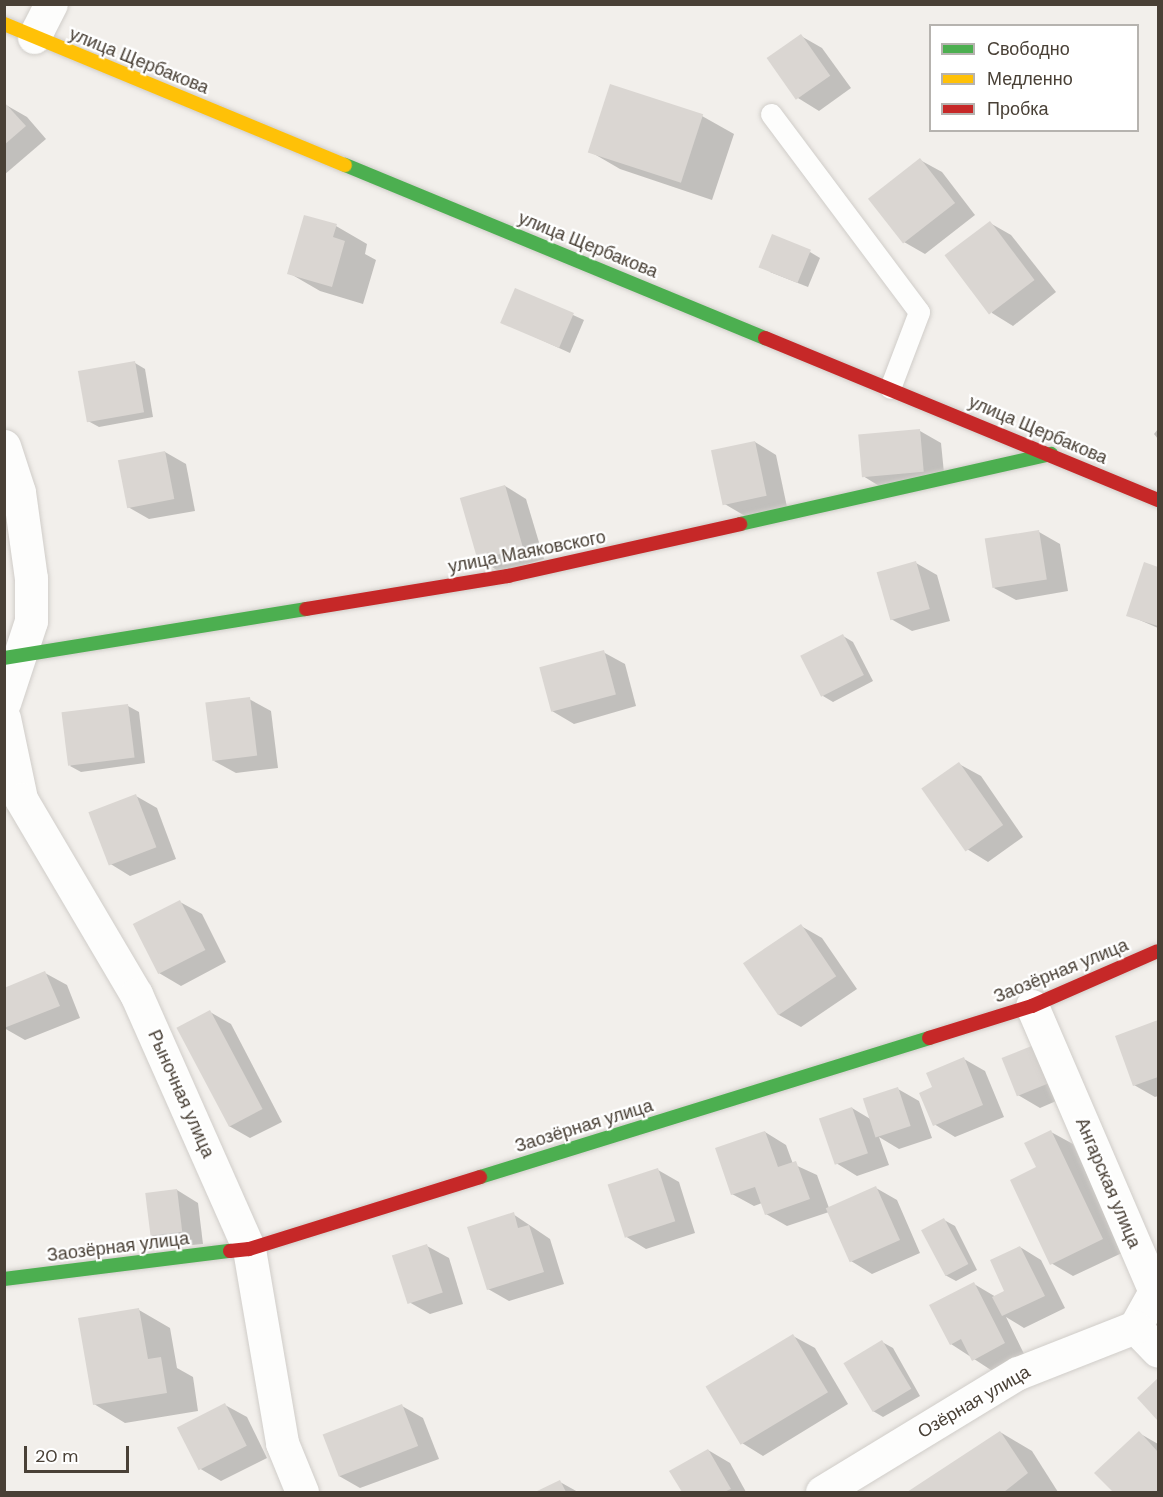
<!DOCTYPE html>
<html>
<head>
<meta charset="utf-8">
<style>
	body { margin:0 }
	#map { position:relative; width:1163px; height:1497px; overflow:hidden; background:#f2efeb; font-family:"DM Sans",sans-serif }
	div>[style] { position:absolute }
	[style*='--x'] { left:calc(var(--x)*1px); top:calc(var(--y)*1px); width:calc(var(--w)*1px); rotate:calc(var(--a)*1deg) }
	.shadow>* { inset:0; background:#0003 }
	.building>* { inset:0; background:#dad6d2; transform-origin:0 0 }
	.roads { filter:drop-shadow(0 0 2px #d0cdc9) drop-shadow(0 0 2px #d0cdc9) }
	.lane>* { height:21px; margin:-10.5px; padding:0 10.5px; transform-origin:10.5px; border-radius:10.5px; background:#fdfdfc }
	.street>* { height:33px; margin:-16.5px; padding:0 16.5px; transform-origin:16.5px; border-radius:16.5px; background:#fdfdfc }
	.fast>* { height:14px; margin:-7px; padding:0 7px; transform-origin:7px; border-radius:7px; background:#4caf50 }
	.slow>* { height:14px; margin:-7px; padding:0 7px; transform-origin:7px; border-radius:7px; background:#ffc107 }
	.jam>* { height:14px; margin:-7px; padding:0 7px; transform-origin:7px; border-radius:7px; background:#c62828 }
	span { translate:-50% -50%; white-space:nowrap; text-align:center; line-height:1.15; -webkit-text-stroke:4.5px #fff; paint-order:stroke }
	.street-label { font-size:18px; color:#494036 }
	.frame { position:absolute; inset:0; border:6px solid #494036; pointer-events:none }
	.legend { position:absolute; left:929px; top:24px; width:210px; height:108px; box-sizing:border-box; background:#fff; border:2px solid #b6b3af; margin:0; padding:8px 10px; list-style:none; font-size:18px; color:#494036 }
	.legend li { display:flex; align-items:center; gap:12px; height:30px }
	.legend b { width:30px; border:2px solid #b6b3af }
	.scale { position:absolute; left:24px; top:1446px; width:105px; height:27px; box-sizing:border-box; border:3px solid #494036; border-top:0; padding-left:8px; font-size:18px; line-height:21px; white-space:nowrap; color:#494036; -webkit-text-stroke:4px #fff; paint-order:stroke }
</style>
</head>
<body>
<div id="map">
	<div class="shadow">
		<i style="clip-path:polygon(801px 36px,822px 48px,851px 88px,819px 111px,798px 98px)"></i>
		<i style="clip-path:polygon(6px 105px,27px 117px,46px 139px,4px 175px)"></i>
		<i style="clip-path:polygon(702px 116px,734px 134px,712px 200px,620px 169px,589px 151px)"></i>
		<i style="clip-path:polygon(920px 160px,942px 172px,975px 215px,925px 254px,904px 242px)"></i>
		<i style="clip-path:polygon(990px 223px,1011px 235px,1056px 292px,1013px 326px,992px 313px)"></i>
		<i style="clip-path:polygon(336px 226px,367px 244px,365px 254px,376px 260px,363px 304px,320px 291px,289px 273px)"></i>
		<i style="clip-path:polygon(810px 252px,820px 258px,808px 287px,770px 272px)"></i>
		<i style="clip-path:polygon(573px 315px,584px 320px,570px 353px,502px 322px)"></i>
		<i style="clip-path:polygon(135px 363px,145px 369px,153px 417px,99px 427px,88px 421px)"></i>
		<i style="clip-path:polygon(1158px 429px,1158px 439px,1154px 434px)"></i>
		<i style="clip-path:polygon(920px 431px,941px 443px,945px 483px,884px 489px,863px 476px)"></i>
		<i style="clip-path:polygon(755px 442px,776px 455px,787px 507px,745px 516px,723px 503px)"></i>
		<i style="clip-path:polygon(165px 452px,186px 464px,195px 511px,149px 519px,128px 507px)"></i>
		<i style="clip-path:polygon(505px 486px,526px 499px,544px 559px,500px 572px,479px 559px)"></i>
		<i style="clip-path:polygon(1039px 532px,1060px 544px,1068px 591px,1016px 600px,994px 588px)"></i>
		<i style="clip-path:polygon(916px 563px,937px 575px,950px 621px,912px 631px,891px 619px)"></i>
		<i style="clip-path:polygon(1145px 564px,1158px 568px,1158px 628px,1128px 615px)"></i>
		<i style="clip-path:polygon(843px 636px,853px 642px,873px 681px,833px 702px,823px 696px)"></i>
		<i style="clip-path:polygon(603px 652px,625px 664px,636px 706px,574px 724px,552px 711px)"></i>
		<i style="clip-path:polygon(249px 699px,271px 711px,278px 768px,236px 773px,214px 761px)"></i>
		<i style="clip-path:polygon(128px 706px,139px 712px,145px 763px,81px 772px,70px 766px)"></i>
		<i style="clip-path:polygon(959px 764px,981px 776px,1023px 837px,988px 862px,967px 849px)"></i>
		<i style="clip-path:polygon(136px 796px,157px 808px,176px 859px,130px 876px,109px 863px)"></i>
		<i style="clip-path:polygon(180px 902px,202px 914px,226px 962px,181px 986px,159px 973px,135px 926px)"></i>
		<i style="clip-path:polygon(801px 926px,822px 938px,857px 989px,801px 1027px,779px 1015px)"></i>
		<i style="clip-path:polygon(45px 973px,67px 985px,80px 1018px,25px 1040px,4px 1028px,4px 989px)"></i>
		<i style="clip-path:polygon(210px 1012px,231px 1024px,282px 1122px,250px 1138px,229px 1126px)"></i>
		<i style="clip-path:polygon(1157px 1022px,1158px 1096px,1155px 1097px,1134px 1085px)"></i>
		<i style="clip-path:polygon(1033px 1047px,1070px 1095px,1040px 1108px,1018px 1095px)"></i>
		<i style="clip-path:polygon(964px 1059px,985px 1071px,1004px 1117px,955px 1137px,934px 1124px,934px 1088px)"></i>
		<i style="clip-path:polygon(898px 1089px,919px 1101px,932px 1138px,899px 1149px,879px 1137px,889px 1165px,857px 1176px,836px 1163px,852px 1108px,872px 1120px)"></i>
		<i style="clip-path:polygon(765px 1132px,786px 1145px,793px 1164px,817px 1175px,829px 1208px,876px 1188px,897px 1200px,920px 1253px,872px 1274px,851px 1261px,829px 1212px,787px 1226px,766px 1214px,762px 1203px,754px 1206px,732px 1194px)"></i>
		<i style="clip-path:polygon(1051px 1132px,1073px 1144px,1124px 1252px,1073px 1276px,1051px 1263px)"></i>
		<i style="clip-path:polygon(658px 1170px,679px 1182px,695px 1233px,646px 1249px,625px 1236px)"></i>
		<i style="clip-path:polygon(177px 1190px,198px 1203px,203px 1244px,172px 1247px,151px 1235px)"></i>
		<i style="clip-path:polygon(513px 1214px,550px 1239px,564px 1284px,509px 1301px,488px 1289px)"></i>
		<i style="clip-path:polygon(944px 1220px,955px 1226px,977px 1270px,956px 1281px,945px 1275px)"></i>
		<i style="clip-path:polygon(427px 1246px,449px 1258px,463px 1304px,430px 1314px,409px 1302px)"></i>
		<i style="clip-path:polygon(1020px 1247px,1041px 1260px,1065px 1308px,1024px 1328px,1006px 1317px,1025px 1356px,994px 1372px,951px 1344px,974px 1284px,996px 1297px,1006px 1291px)"></i>
		<i style="clip-path:polygon(139px 1310px,170px 1328px,177px 1368px,193px 1377px,198px 1411px,125px 1423px,94px 1404px)"></i>
		<i style="clip-path:polygon(793px 1336px,815px 1348px,848px 1404px,763px 1456px,742px 1443px)"></i>
		<i style="clip-path:polygon(882px 1342px,893px 1348px,920px 1396px,883px 1417px,873px 1411px)"></i>
		<i style="clip-path:polygon(1158px 1380px,1158px 1418px,1139px 1398px)"></i>
		<i style="clip-path:polygon(225px 1405px,247px 1417px,267px 1458px,221px 1481px,199px 1468px)"></i>
		<i style="clip-path:polygon(402px 1406px,423px 1418px,439px 1459px,360px 1488px,339px 1476px)"></i>
		<i style="clip-path:polygon(1000px 1432px,1032px 1451px,1058px 1492px,910px 1492px)"></i>
		<i style="clip-path:polygon(1139px 1433px,1158px 1444px,1158px 1492px,1115px 1492px,1097px 1473px)"></i>
		<i style="clip-path:polygon(708px 1450px,730px 1463px,746px 1492px,683px 1492px,671px 1471px)"></i>
		<i style="clip-path:polygon(560px 1482px,578px 1492px,539px 1492px)"></i>
	</div>
	<div class="building">
		<i style="left:801px;top:34px;width:51px;height:42px;rotate:55deg"></i>
		<i style="left:610px;top:84px;width:98px;height:72px;rotate:18deg"></i>
		<i style="clip-path:polygon(4px 102px,26px 126px,4px 145px)"></i>
		<i style="left:920px;top:158px;width:57px;height:66px;rotate:52deg"></i>
		<i style="clip-path:polygon(304px 215px,337px 224px,333px 237px,345px 241px,332px 287px,287px 274px)"></i>
		<i style="left:990px;top:221px;width:74px;height:57px;rotate:53deg"></i>
		<i style="left:772px;top:234px;width:42px;height:36px;rotate:22deg"></i>
		<i style="left:515px;top:288px;width:64px;height:38px;rotate:23deg"></i>
		<i style="left:135px;top:361px;width:52px;height:58px;rotate:80deg"></i>
		<i style="left:920px;top:429px;width:43px;height:62px;rotate:85deg"></i>
		<i style="left:755px;top:441px;width:56px;height:45px;rotate:78deg"></i>
		<i style="left:165px;top:451px;width:49px;height:48px;rotate:79deg"></i>
		<i style="left:505px;top:485px;width:65px;height:47px;rotate:74deg"></i>
		<i style="left:1039px;top:530px;width:50px;height:55px;rotate:81deg"></i>
		<i style="left:916px;top:561px;width:50px;height:41px;rotate:74deg"></i>
		<i style="clip-path:polygon(1144px 562px,1158px 567px,1158px 626px,1126px 616px)"></i>
		<i style="left:843px;top:634px;width:46px;height:48px;rotate:63deg"></i>
		<i style="left:604px;top:650px;width:46px;height:67px;rotate:75deg"></i>
		<i style="left:250px;top:697px;width:59px;height:45px;rotate:83deg"></i>
		<i style="left:128px;top:704px;width:54px;height:67px;rotate:83deg"></i>
		<i style="left:959px;top:762px;width:77px;height:46px;rotate:55deg"></i>
		<i style="left:136px;top:794px;width:57px;height:51px;rotate:69deg"></i>
		<i style="left:180px;top:900px;width:56px;height:53px;rotate:63deg"></i>
		<i style="left:801px;top:924px;width:63px;height:70px;rotate:56deg"></i>
		<i style="clip-path:polygon(45px 971px,60px 1006px,4px 1028px,4px 988px)"></i>
		<i style="left:210px;top:1010px;width:112px;height:38px;rotate:62deg"></i>
		<i style="clip-path:polygon(1158px 1020px,1158px 1077px,1133px 1086px,1115px 1036px)"></i>
		<i style="left:1034px;top:1045px;width:41px;height:35px;rotate:68deg"></i>
		<i style="clip-path:polygon(964px 1057px,983px 1105px,933px 1126px,919px 1093px,932px 1087px,926px 1073px)"></i>
		<i style="left:898px;top:1087px;width:41px;height:37px;rotate:72deg"></i>
		<i style="left:852px;top:1107px;width:49px;height:35px;rotate:71deg"></i>
		<i style="clip-path:polygon(1051px 1130px,1103px 1239px,1050px 1265px,1010px 1180px,1036px 1167px,1024px 1143px)"></i>
		<i style="clip-path:polygon(765px 1131px,778px 1167px,796px 1161px,810px 1199px,765px 1215px,755px 1187px,731px 1195px,715px 1148px)"></i>
		<i style="left:658px;top:1168px;width:56px;height:53px;rotate:72deg"></i>
		<i style="left:876px;top:1186px;width:59px;height:55px;rotate:66deg"></i>
		<i style="left:177px;top:1189px;width:43px;height:32px;rotate:83deg"></i>
		<i style="clip-path:polygon(514px 1212px,518px 1228px,529px 1225px,544px 1272px,487px 1290px,467px 1227px)"></i>
		<i style="left:944px;top:1218px;width:52px;height:26px;rotate:62deg"></i>
		<i style="left:427px;top:1244px;width:51px;height:37px;rotate:72deg"></i>
		<i style="clip-path:polygon(1020px 1246px,1045px 1296px,1002px 1316px,992px 1297px,1004px 1291px,990px 1260px)"></i>
		<i style="clip-path:polygon(974px 1282px,1005px 1343px,972px 1361px,961px 1339px,950px 1345px,929px 1305px)"></i>
		<i style="clip-path:polygon(139px 1308px,148px 1359px,161px 1357px,167px 1393px,93px 1405px,78px 1318px)"></i>
		<i style="left:793px;top:1334px;width:68px;height:102px;rotate:59deg"></i>
		<i style="left:882px;top:1340px;width:57px;height:45px;rotate:59deg"></i>
		<i style="clip-path:polygon(1158px 1378px,1158px 1421px,1137px 1398px)"></i>
		<i style="left:225px;top:1403px;width:48px;height:54px;rotate:63deg"></i>
		<i style="left:402px;top:1404px;width:45px;height:85px;rotate:69deg"></i>
		<i style="clip-path:polygon(1000px 1431px,1028px 1473px,1004px 1492px,907px 1492px)"></i>
		<i style="clip-path:polygon(1139px 1431px,1158px 1452px,1158px 1492px,1113px 1492px,1094px 1473px)"></i>
		<i style="clip-path:polygon(708px 1449px,731px 1489px,724px 1492px,682px 1492px,669px 1471px)"></i>
		<i style="clip-path:polygon(560px 1480px,566px 1492px,535px 1492px)"></i>
	</div>
	<div class="roads">
		<div class="lane">
			<i style="--x:771;--y:114;--w:247;--a:53.2"></i>
			<i style="--x:919;--y:312;--w:81;--a:110.9"></i>
		</div>
		<div class="street">
			<i style="--x:34;--y:37;--w:37;--a:-63"></i>
			<i style="--x:4;--y:446;--w:48;--a:71.9"></i>
			<i style="--x:19;--y:492;--w:87;--a:82.1"></i>
			<i style="--x:31;--y:578;--w:43;--a:90"></i>
			<i style="--x:31;--y:621;--w:86;--a:108.2"></i>
			<i style="--x:4;--y:718;--w:83;--a:78.1"></i>
			<i style="--x:21;--y:799;--w:226;--a:59.5"></i>
			<i style="--x:136;--y:994;--w:279;--a:66.1"></i>
			<i style="--x:249;--y:1249;--w:197;--a:80.3"></i>
			<i style="--x:282;--y:1443;--w:53;--a:67.8"></i>
			<i style="--x:1032;--y:1006;--w:310;--a:66.7"></i>
			<i style="--x:1155;--y:1291;--w:41;--a:119.1"></i>
			<i style="--x:1135;--y:1327;--w:33;--a:46"></i>
			<i style="--x:822;--y:1492;--w:229;--a:-31.3"></i>
			<i style="--x:1018;--y:1373;--w:126;--a:-21.5"></i>
		</div>
		<div class="fast">
			<i style="--x:345;--y:165;--w:454;--a:22.4"></i>
			<i style="--x:740;--y:524;--w:319;--a:-12.7"></i>
			<i style="--x:4;--y:658;--w:306;--a:-9.2"></i>
			<i style="--x:480;--y:1177;--w:470;--a:-17.2"></i>
			<i style="--x:4;--y:1279;--w:228;--a:-7.1"></i>
		</div>
		<div class="slow">
			<i style="--x:4;--y:24;--w:369;--a:22.5"></i>
		</div>
		<div class="jam">
			<i style="--x:765;--y:338;--w:425;--a:22.4"></i>
			<i style="--x:306;--y:609;--w:205;--a:-9.3"></i>
			<i style="--x:508;--y:576;--w:238;--a:-12.6"></i>
			<i style="--x:929;--y:1038;--w:108;--a:-17.3"></i>
			<i style="--x:1032;--y:1006;--w:137;--a:-23.6"></i>
			<i style="--x:230;--y:1251;--w:19;--a:-6"></i>
			<i style="--x:249;--y:1249;--w:242;--a:-17.3"></i>
		</div>
	</div>
	<div class="street-label">
		<span style="left:139px;top:61px;rotate:22deg">улица Щербакова</span>
		<span style="left:588px;top:245px;rotate:22deg">улица Щербакова</span>
		<span style="left:1038px;top:430px;rotate:23deg">улица Щербакова</span>
		<span style="left:527px;top:552px;rotate:-11deg">улица Маяковского</span>
		<span style="left:1061px;top:971px;rotate:-22deg">Заозёрная улица</span>
		<span style="left:181px;top:1094px;rotate:66deg">Рыночная улица</span>
		<span style="left:584px;top:1126px;rotate:-17deg">Заозёрная улица</span>
		<span style="left:1108px;top:1183px;rotate:67deg">Ангарская улица</span>
		<span style="left:118px;top:1247px;rotate:-7deg">Заозёрная улица</span>
		<span style="left:974px;top:1402px;rotate:-30deg">Озёрная улица</span>
	</div>
	<div class="frame"></div>
	<ul class="legend">
	<li><b style="height:8px;background:#4caf50"></b>Свободно</li>
	<li><b style="height:8px;background:#ffc107"></b>Медленно</li>
	<li><b style="height:8px;background:#c62828"></b>Пробка</li>
	</ul>
	<div class="scale">20 m</div>
</div>
</body>
</html>
